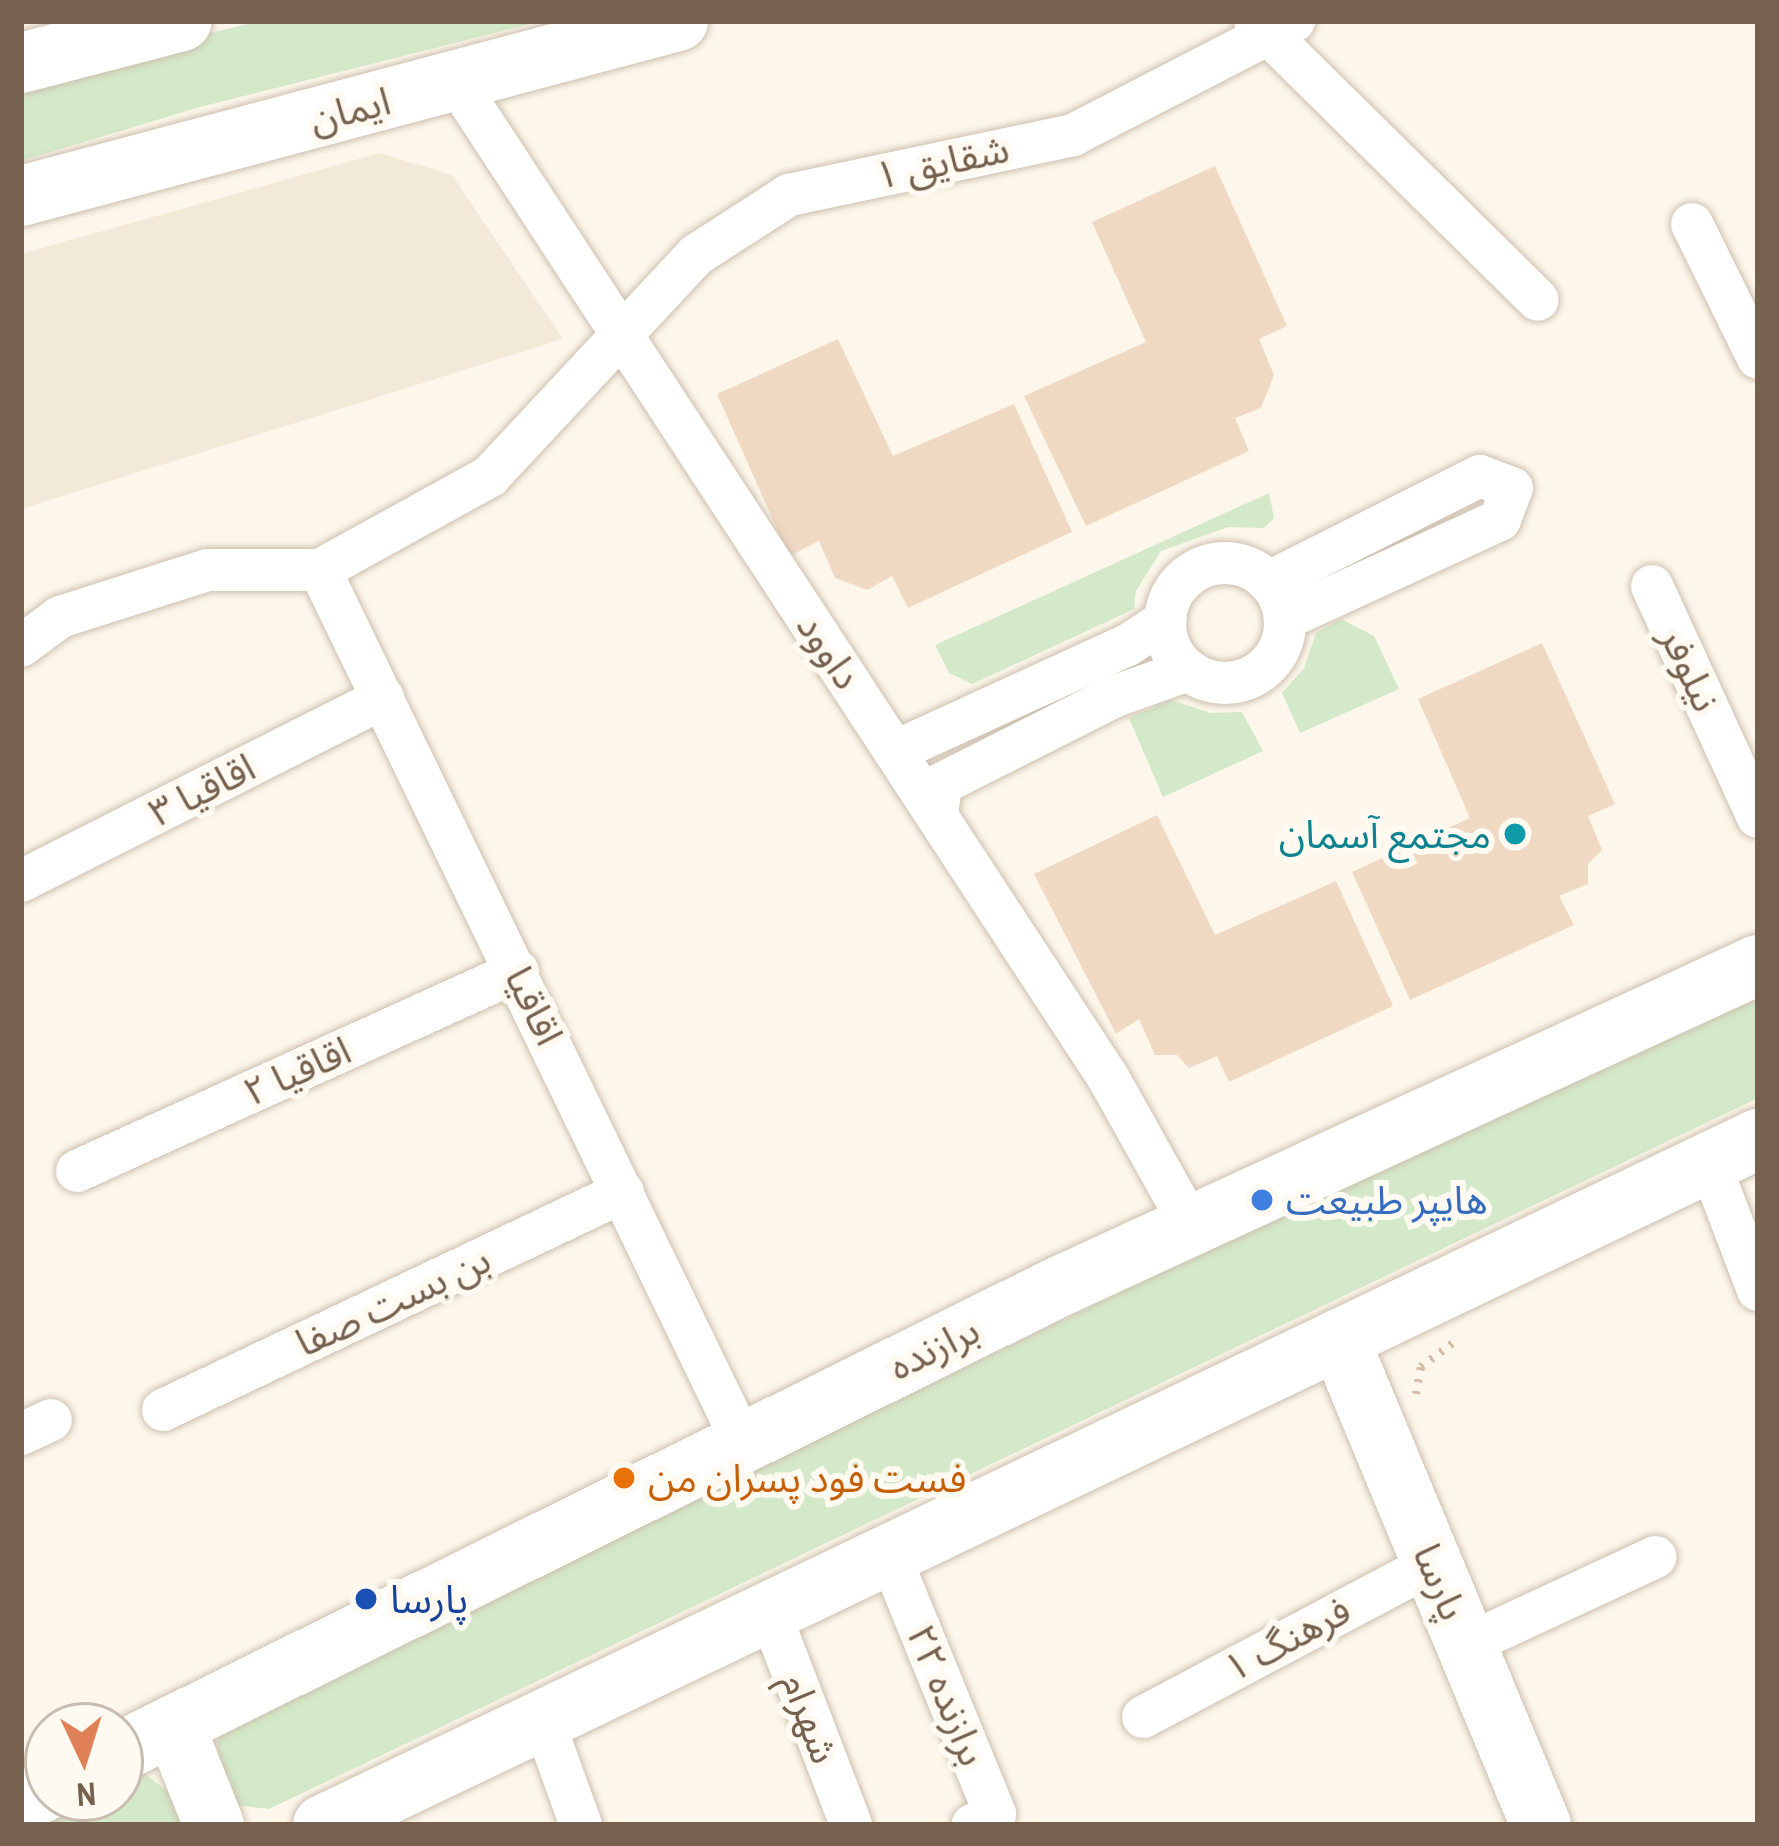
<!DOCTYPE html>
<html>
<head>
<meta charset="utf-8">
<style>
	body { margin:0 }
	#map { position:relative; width:1779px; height:1846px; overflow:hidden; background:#fcf7ea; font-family:"Archivo Narrow","Noto Sans Arabic",sans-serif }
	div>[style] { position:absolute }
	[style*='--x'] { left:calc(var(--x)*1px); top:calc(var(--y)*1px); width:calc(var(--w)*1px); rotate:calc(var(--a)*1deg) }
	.residential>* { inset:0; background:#f3e9d9 }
	.green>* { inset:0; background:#d3e9c9 }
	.building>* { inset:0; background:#f0d9c3 }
	.path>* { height:8px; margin-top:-4px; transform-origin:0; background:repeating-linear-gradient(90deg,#d6bca6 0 3px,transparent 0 12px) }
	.roads { filter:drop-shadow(0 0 3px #cec0b0) drop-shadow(0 0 3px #cec0b0) }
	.street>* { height:42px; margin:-21px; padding:0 21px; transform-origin:21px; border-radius:21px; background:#fff }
	.street>.ring { margin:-21px; padding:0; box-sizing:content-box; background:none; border:42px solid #fff; border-radius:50% }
	.secondary>* { height:60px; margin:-30px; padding:0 30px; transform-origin:30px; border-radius:30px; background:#fff }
	.dots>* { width:33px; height:33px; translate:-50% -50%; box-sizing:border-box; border:6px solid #fefaf1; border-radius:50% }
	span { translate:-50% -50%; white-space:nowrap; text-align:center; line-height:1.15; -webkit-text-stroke:12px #fefaf1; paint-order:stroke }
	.street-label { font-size:39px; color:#76604e }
	.culture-label { font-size:39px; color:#0d838f }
	.right { translate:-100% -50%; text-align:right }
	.shop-label { font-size:39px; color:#366cbe }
	.left { translate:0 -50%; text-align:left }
	.food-label { font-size:39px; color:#c56008 }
	.transit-label { font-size:39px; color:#164399 }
	.frame { position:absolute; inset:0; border:24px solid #76604e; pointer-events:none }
	.north { position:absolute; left:24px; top:1702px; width:120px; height:120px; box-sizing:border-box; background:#fefaf1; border:3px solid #c8bcb0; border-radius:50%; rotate:176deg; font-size:33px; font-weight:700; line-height:48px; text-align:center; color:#76604e }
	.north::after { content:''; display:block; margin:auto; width:42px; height:54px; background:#df8056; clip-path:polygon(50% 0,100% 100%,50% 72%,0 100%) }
</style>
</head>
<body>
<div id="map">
	<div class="residential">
		<i style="clip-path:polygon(380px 153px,452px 175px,563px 339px,21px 509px,21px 254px)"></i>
	</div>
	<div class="green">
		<i style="clip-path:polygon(260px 21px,542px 21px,200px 107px,21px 161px,21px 78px)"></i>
		<i style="clip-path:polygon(1269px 493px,1274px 518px,1264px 528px,1228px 527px,1161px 551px,1136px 591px,1134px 609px,972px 684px,949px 673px,935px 645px)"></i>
		<i style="clip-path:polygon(1341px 619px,1374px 636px,1399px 689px,1300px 733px,1282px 693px,1304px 668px,1316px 633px)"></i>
		<i style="clip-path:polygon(1171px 700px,1211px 713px,1242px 712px,1263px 751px,1163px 797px,1129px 718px)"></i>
		<i style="clip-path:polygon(1758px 999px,1758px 1098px,269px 1809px,237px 1805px,218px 1771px,217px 1732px,1423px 1145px)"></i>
		<i style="clip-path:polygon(142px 1772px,177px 1798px,187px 1825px,35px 1825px,86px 1798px,120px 1798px,120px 1781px)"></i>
	</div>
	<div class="building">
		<i style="clip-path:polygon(1215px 166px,1287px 326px,1259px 339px,1274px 375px,1261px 408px,1235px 418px,1249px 451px,1086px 526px,1024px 396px,1146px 342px,1092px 222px)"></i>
		<i style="clip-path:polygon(838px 339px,893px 456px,1014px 404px,1072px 532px,908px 608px,892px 576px,867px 590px,835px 578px,819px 541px,789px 556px,717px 394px)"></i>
		<i style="clip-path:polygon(1542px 643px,1615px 804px,1588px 816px,1602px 850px,1588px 864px,1588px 884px,1559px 896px,1574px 925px,1410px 1000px,1352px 872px,1470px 818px,1418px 699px)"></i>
		<i style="clip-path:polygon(1157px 815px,1215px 935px,1336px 881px,1393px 1006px,1229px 1082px,1217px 1056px,1189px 1068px,1177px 1055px,1155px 1055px,1139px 1019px,1116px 1034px,1034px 874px)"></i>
	</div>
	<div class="path">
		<i style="--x:1416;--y:1394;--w:27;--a:-80"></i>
		<i style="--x:1421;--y:1367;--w:41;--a:-37.1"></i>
	</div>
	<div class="roads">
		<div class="street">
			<i style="--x:1255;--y:21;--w:397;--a:44.6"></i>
			<i style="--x:457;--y:83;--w:1190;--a:56.79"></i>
			<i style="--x:1109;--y:1079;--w:168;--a:60.8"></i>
			<i style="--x:1692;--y:224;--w:149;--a:63.8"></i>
			<i class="ring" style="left:1165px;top:563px;width:78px;height:78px"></i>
			<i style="--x:320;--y:570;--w:970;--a:64.15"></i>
			<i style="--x:1269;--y:582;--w:236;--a:-26.7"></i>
			<i style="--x:1480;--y:476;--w:34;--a:21"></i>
			<i style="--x:1512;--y:488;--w:34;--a:111"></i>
			<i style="--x:1500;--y:520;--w:237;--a:155.3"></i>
			<i style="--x:1652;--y:586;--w:254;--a:65.4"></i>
			<i style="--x:21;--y:646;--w:49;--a:-36.6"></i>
			<i style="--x:60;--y:617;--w:154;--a:-17.7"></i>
			<i style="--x:207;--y:570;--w:113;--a:0"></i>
			<i style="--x:320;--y:570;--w:194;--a:-28.9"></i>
			<i style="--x:490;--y:476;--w:302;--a:-47"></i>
			<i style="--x:696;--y:255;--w:111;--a:-32.8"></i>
			<i style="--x:789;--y:195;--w:290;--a:-11.9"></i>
			<i style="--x:1073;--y:135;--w:249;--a:-27.3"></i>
			<i style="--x:896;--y:751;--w:255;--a:-24.6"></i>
			<i style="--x:1128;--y:645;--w:45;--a:-33.3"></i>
			<i style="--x:937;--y:814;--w:30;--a:-82"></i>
			<i style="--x:941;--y:784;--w:193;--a:-26.8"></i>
			<i style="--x:1113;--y:697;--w:80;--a:-19.8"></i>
			<i style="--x:21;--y:881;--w:406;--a:-26.8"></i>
			<i style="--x:1709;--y:1162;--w:137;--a:69.1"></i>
			<i style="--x:77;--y:1171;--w:484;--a:-24.4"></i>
			<i style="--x:163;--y:1410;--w:509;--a:-25.36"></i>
			<i style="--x:21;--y:1434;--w:33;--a:-25"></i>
			<i style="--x:889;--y:1554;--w:281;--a:67.8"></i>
			<i style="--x:995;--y:1814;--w:25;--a:154"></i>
			<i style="--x:769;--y:1611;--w:229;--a:69"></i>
			<i style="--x:1466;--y:1645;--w:209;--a:-24.9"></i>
			<i style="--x:1143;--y:1717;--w:327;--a:-27.9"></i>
			<i style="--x:543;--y:1720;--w:112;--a:70.1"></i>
		</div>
		<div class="secondary">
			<i style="--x:21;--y:63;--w:166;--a:-14.6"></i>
			<i style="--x:21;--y:196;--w:680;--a:-14.92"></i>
			<i style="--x:1339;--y:1339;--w:526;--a:67.43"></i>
			<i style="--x:174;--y:1725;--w:108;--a:68.2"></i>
			<i style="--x:120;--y:1752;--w:1045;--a:-26.37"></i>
			<i style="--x:1056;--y:1288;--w:773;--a:-24.71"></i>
			<i style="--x:21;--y:1803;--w:30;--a:-27"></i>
			<i style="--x:323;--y:1825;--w:1591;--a:-25.55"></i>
		</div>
	</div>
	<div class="dots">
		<i style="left:1515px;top:834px;background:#0f9aa8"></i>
		<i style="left:1262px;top:1200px;background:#3f7fe0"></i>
		<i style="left:624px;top:1478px;background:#e8710a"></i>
		<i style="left:366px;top:1599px;background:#1a4fb4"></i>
	</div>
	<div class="street-label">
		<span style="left:350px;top:110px;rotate:-14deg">ایمان</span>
		<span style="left:942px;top:162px;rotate:-12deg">شقایق ۱</span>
		<span style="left:829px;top:651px;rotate:56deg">داوود</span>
		<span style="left:1690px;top:669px;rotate:65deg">نیلوفر</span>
		<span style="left:202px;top:790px;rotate:-27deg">اقاقیا ۳</span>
		<span style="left:534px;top:1006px;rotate:64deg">اقاقیا</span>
		<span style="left:297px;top:1071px;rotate:-24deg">اقاقیا ۲</span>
		<span style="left:393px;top:1301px;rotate:-25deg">بن بست صفا</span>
		<span style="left:934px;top:1348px;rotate:-26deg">برازنده</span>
		<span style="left:1440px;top:1582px;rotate:67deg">پارسا</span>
		<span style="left:1287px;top:1639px;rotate:-28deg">فرهنگ ۱</span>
		<span style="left:947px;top:1695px;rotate:68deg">برازنده ۲۲</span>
		<span style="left:810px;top:1718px;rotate:69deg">شهرام</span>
	</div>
	<div class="culture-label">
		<span class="right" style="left:1491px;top:834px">مجتمع آسمان</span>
	</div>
	<div class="shop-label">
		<span class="left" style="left:1286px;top:1200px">هایپر طبیعت</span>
	</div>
	<div class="food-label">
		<span class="left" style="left:648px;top:1478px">فست فود پسران من</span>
	</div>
	<div class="transit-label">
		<span class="left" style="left:390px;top:1599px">پارسا</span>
	</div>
	<div class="frame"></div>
	<div class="north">N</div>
</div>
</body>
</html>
